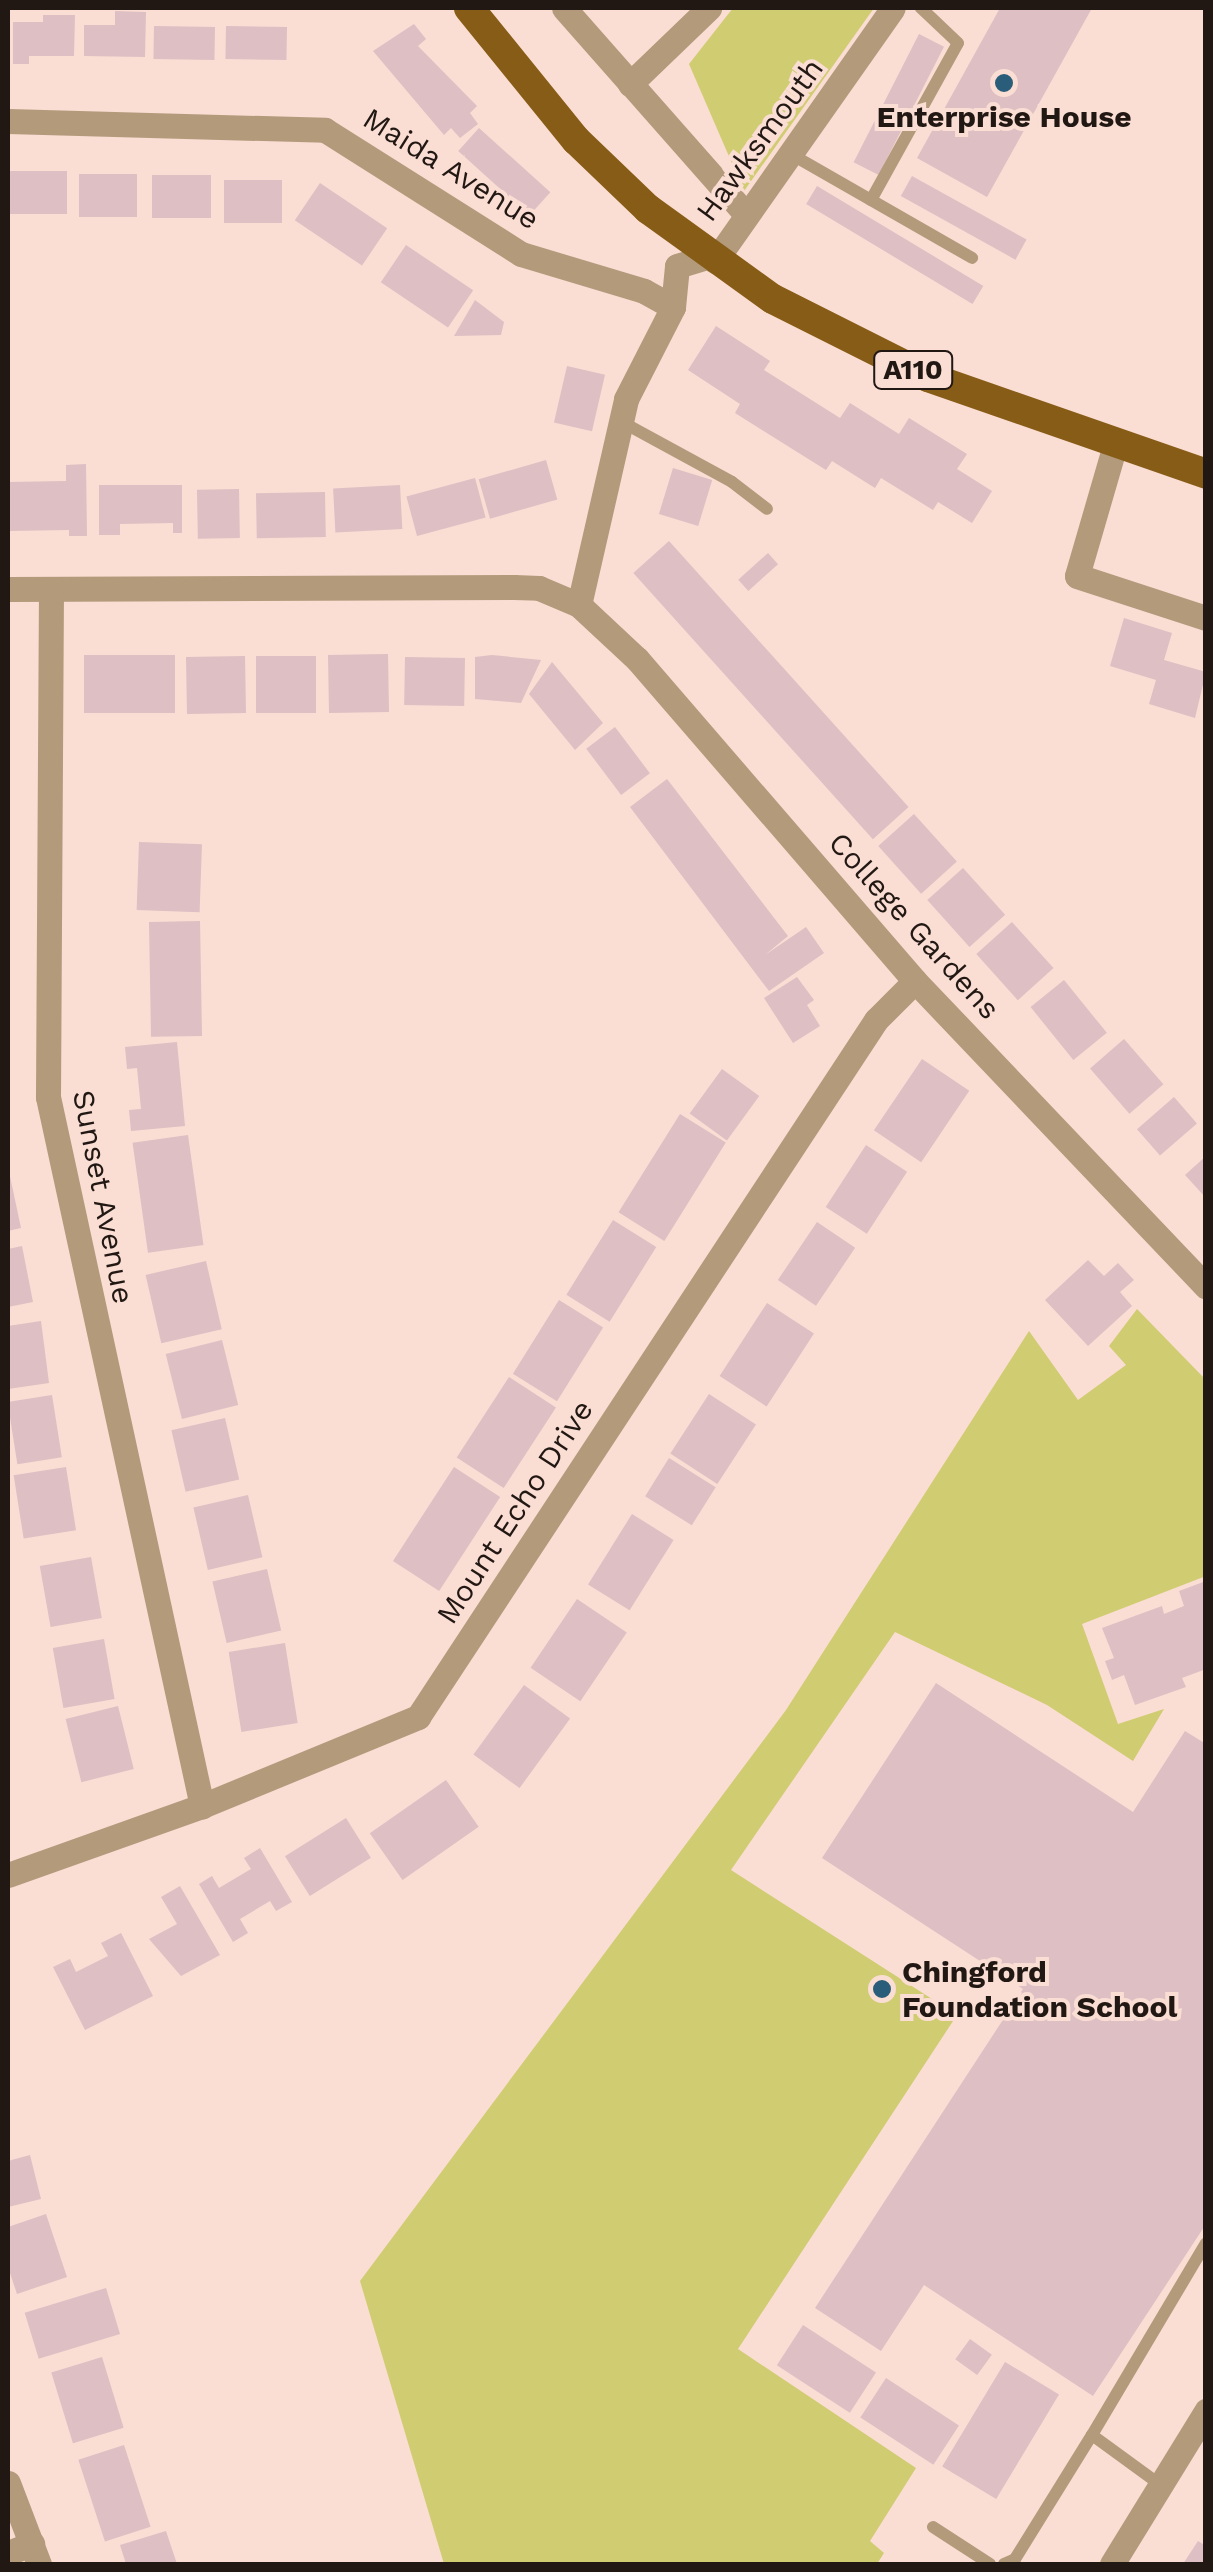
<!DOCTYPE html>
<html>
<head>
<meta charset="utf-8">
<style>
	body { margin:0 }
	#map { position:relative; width:1213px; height:2572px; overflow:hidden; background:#faddd3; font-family:"Work Sans",sans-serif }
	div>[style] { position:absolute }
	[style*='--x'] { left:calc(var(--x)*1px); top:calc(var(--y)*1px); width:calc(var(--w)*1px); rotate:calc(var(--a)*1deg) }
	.green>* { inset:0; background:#d0cc72 }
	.building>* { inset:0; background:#debfc4; transform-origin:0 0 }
	.lane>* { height:12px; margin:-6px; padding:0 6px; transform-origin:6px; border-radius:6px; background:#b39a7b }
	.street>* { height:25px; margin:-12.5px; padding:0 12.5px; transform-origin:12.5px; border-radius:12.5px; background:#b39a7b }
	.primary>* { height:30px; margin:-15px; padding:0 15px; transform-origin:15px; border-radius:15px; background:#875c16 }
	.dots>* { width:28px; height:28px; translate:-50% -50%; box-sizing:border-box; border:5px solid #faddd3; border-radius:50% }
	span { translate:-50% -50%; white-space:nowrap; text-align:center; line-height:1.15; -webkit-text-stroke:8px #faddd3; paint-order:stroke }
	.shield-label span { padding:2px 8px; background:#faddd3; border:2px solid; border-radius:8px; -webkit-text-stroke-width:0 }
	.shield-label { font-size:28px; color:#211713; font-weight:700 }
	.poi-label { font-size:30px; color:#211713; font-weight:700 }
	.left { translate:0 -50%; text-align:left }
	.street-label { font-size:30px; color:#211713 }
	.frame { position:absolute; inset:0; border:10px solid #211713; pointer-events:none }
</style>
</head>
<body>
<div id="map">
	<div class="green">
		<i style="clip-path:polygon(733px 8px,874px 8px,744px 191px,689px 64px)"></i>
		<i style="clip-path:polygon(1137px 1309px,1205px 1379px,1206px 1576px,1082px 1624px,1118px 1724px,1164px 1709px,1133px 1761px,1047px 1705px,895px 1632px,731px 1870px,957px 2015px,738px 2349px,916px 2468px,870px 2541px,884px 2553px,877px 2564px,444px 2564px,360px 2281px,786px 1710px,1029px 1331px,1078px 1400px,1126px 1365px,1109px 1346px)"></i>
	</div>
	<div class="building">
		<i style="clip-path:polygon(1000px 8px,1092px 8px,987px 197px,917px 158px)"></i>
		<i style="clip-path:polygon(115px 11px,146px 12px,145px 57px,84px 56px,84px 25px,115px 25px)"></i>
		<i style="clip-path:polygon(43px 15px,75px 15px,74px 56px,29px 56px,29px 64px,13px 64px,13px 22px,43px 22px)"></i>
		<i style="clip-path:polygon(414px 24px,426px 39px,418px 46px,477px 106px,470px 113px,478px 124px,460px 138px,451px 128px,444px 135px,373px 51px)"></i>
		<i style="left:154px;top:26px;width:61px;height:33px;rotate:1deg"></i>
		<i style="left:226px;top:26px;width:61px;height:33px;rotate:1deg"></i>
		<i style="left:919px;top:34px;width:28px;height:144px;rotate:27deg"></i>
		<i style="left:479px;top:128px;width:96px;height:31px;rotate:42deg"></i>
		<i style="left:9px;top:171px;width:58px;height:43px"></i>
		<i style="left:79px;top:174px;width:58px;height:43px"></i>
		<i style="left:211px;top:175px;width:43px;height:59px;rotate:90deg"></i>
		<i style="left:912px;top:176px;width:131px;height:23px;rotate:29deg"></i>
		<i style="left:224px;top:180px;width:58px;height:43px"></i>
		<i style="left:320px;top:183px;width:81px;height:45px;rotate:34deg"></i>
		<i style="left:817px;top:186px;width:194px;height:21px;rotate:31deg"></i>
		<i style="left:406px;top:245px;width:81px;height:45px;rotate:34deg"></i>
		<i style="clip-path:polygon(475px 300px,504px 322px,501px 335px,454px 336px)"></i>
		<i style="clip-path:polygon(716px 326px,770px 361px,764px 370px,840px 418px,850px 403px,899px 434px,909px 418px,967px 454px,957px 469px,992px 491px,972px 523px,938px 502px,933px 510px,881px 478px,875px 488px,832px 461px,826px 470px,735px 413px,740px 404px,688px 370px)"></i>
		<i style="left:567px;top:366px;width:39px;height:58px;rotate:13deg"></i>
		<i style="left:546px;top:460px;width:41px;height:70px;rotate:74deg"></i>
		<i style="clip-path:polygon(86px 464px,87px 536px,69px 536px,69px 530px,8px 531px,8px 482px,66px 481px,66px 465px)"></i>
		<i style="left:673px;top:468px;width:41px;height:48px;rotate:17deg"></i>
		<i style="left:475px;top:478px;width:41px;height:71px;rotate:75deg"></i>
		<i style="clip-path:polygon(99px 485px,182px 485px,182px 533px,173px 533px,173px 523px,120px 524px,120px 535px,99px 535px)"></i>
		<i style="left:400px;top:485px;width:44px;height:67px;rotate:87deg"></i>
		<i style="left:239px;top:489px;width:49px;height:42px;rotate:89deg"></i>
		<i style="left:325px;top:492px;width:45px;height:69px;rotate:89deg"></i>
		<i style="left:669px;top:541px;width:358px;height:48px;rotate:48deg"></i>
		<i style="left:768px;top:553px;width:15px;height:40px;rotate:48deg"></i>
		<i style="clip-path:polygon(1124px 618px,1172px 633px,1164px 660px,1206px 672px,1195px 718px,1149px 704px,1156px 680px,1110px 666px)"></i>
		<i style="left:388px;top:654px;width:58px;height:60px;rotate:89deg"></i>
		<i style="left:84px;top:655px;width:91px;height:58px"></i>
		<i style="clip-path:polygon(492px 655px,541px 660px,521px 703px,475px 699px,475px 657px)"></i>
		<i style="left:245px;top:656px;width:57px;height:59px;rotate:89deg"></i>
		<i style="left:316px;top:656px;width:57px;height:60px;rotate:90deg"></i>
		<i style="left:405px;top:657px;width:60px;height:48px;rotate:1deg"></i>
		<i style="clip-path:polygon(552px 662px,603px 723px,575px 750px,529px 694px)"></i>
		<i style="left:615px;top:727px;width:58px;height:36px;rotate:53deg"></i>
		<i style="clip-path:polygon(667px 779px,788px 936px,765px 955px,806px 927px,824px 953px,769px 991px,630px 807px)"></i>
		<i style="left:914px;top:814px;width:64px;height:48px;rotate:48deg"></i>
		<i style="left:139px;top:842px;width:63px;height:68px;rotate:2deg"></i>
		<i style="left:963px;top:868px;width:63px;height:48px;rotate:48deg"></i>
		<i style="left:200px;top:921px;width:115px;height:51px;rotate:89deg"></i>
		<i style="left:1012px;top:922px;width:62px;height:48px;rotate:48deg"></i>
		<i style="clip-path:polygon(797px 977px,814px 1000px,807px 1005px,820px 1026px,793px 1043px,764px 998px)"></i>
		<i style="left:1064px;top:980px;width:68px;height:43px;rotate:51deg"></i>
		<i style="left:1124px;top:1039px;width:60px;height:45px;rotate:49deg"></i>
		<i style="clip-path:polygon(177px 1042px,185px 1126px,131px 1131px,129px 1110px,141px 1109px,137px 1068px,127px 1069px,125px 1047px)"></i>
		<i style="left:922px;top:1059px;width:57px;height:86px;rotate:34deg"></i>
		<i style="left:722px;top:1069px;width:46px;height:55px;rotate:36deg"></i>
		<i style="left:1174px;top:1097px;width:35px;height:49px;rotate:49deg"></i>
		<i style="left:680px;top:1114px;width:54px;height:116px;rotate:32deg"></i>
		<i style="left:188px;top:1135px;width:111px;height:56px;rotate:82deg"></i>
		<i style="left:866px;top:1145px;width:49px;height:74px;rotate:33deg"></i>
		<i style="clip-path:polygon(1206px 1156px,1206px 1198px,1185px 1175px)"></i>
		<i style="clip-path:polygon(8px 1167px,21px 1228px,8px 1231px)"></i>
		<i style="left:613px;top:1220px;width:51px;height:88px;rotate:32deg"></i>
		<i style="left:817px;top:1222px;width:46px;height:70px;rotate:34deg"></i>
		<i style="clip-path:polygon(22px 1246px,33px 1302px,8px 1307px,8px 1249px)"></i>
		<i style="clip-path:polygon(1088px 1260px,1104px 1276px,1118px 1263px,1134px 1280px,1120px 1292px,1132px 1306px,1088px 1346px,1045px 1300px)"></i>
		<i style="left:206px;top:1261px;width:70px;height:62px;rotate:77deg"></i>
		<i style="left:559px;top:1300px;width:52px;height:87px;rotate:32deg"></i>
		<i style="left:767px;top:1303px;width:56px;height:87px;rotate:33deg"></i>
		<i style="clip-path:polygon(41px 1321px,49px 1383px,8px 1389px,8px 1326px)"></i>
		<i style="left:222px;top:1340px;width:67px;height:58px;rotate:76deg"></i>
		<i style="left:509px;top:1377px;width:56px;height:96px;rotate:33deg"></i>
		<i style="left:709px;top:1394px;width:56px;height:71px;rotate:33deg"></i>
		<i style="left:52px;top:1395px;width:63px;height:45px;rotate:81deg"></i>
		<i style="left:225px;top:1418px;width:63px;height:55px;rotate:77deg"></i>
		<i style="left:669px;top:1458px;width:55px;height:45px;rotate:32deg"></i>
		<i style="left:66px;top:1467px;width:64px;height:53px;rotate:81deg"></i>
		<i style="left:454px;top:1467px;width:55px;height:112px;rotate:33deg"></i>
		<i style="left:248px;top:1495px;width:64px;height:56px;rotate:77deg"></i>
		<i style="left:632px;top:1514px;width:49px;height:83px;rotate:32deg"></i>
		<i style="left:91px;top:1557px;width:62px;height:52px;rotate:80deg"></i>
		<i style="left:267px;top:1569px;width:63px;height:56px;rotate:77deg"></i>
		<i style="clip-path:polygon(1206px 1581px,1206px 1669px,1182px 1678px,1186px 1687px,1135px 1705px,1124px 1675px,1112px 1680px,1105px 1661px,1114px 1658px,1102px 1628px,1162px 1606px,1164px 1614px,1184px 1606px,1179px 1591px)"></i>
		<i style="left:577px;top:1599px;width:60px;height:83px;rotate:34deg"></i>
		<i style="left:104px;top:1639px;width:61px;height:52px;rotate:80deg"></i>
		<i style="left:285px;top:1643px;width:81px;height:57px;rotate:81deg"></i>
		<i style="clip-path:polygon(936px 1683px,1133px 1812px,1185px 1731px,1206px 1744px,1206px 2224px,1093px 2396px,924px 2285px,881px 2351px,815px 2308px,1023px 1989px,822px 1858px)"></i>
		<i style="left:524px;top:1685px;width:57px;height:86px;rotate:36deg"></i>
		<i style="left:118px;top:1706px;width:65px;height:54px;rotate:76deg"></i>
		<i style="left:446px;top:1780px;width:57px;height:93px;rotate:55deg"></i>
		<i style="left:346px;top:1818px;width:47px;height:72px;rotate:58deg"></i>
		<i style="clip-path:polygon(260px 1848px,292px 1902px,276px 1911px,270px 1901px,240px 1919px,248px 1933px,233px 1942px,199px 1884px,212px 1876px,219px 1888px,251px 1869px,244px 1858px)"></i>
		<i style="clip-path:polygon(180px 1886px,220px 1955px,181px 1976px,149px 1939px,177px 1924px,161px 1897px)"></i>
		<i style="clip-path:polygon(121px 1933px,153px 1996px,85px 2030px,53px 1967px,70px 1959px,76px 1972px,108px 1956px,101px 1943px)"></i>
		<i style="clip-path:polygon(30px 2155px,41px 2199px,8px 2207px,8px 2161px)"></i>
		<i style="clip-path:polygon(46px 2214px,67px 2277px,17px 2294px,8px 2267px,8px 2227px)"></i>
		<i style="left:106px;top:2288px;width:48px;height:85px;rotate:73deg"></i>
		<i style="left:803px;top:2325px;width:87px;height:48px;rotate:33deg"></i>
		<i style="left:970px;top:2339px;width:27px;height:25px;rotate:36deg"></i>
		<i style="left:102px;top:2357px;width:74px;height:53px;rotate:73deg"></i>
		<i style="left:1005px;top:2362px;width:63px;height:122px;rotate:31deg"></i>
		<i style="left:886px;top:2378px;width:87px;height:47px;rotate:33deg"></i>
		<i style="left:124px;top:2445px;width:86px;height:48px;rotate:72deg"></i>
		<i style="clip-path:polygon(166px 2531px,177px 2564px,126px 2564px,120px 2545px)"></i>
		<i style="clip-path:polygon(1198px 2541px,1206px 2546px,1206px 2564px,1183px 2564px)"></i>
	</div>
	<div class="lane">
		<i style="--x:789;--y:153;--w:211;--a:29.8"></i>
		<i style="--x:871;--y:200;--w:179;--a:-61"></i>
		<i style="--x:958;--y:43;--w:51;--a:-136.6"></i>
		<i style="--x:622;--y:422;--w:125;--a:28.6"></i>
		<i style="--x:732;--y:482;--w:44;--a:37.6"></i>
		<i style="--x:1092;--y:2435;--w:87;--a:36.1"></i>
		<i style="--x:933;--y:2527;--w:68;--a:33"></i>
		<i style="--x:1004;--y:2564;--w:12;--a:-24"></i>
		<i style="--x:1015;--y:2559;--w:146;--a:-58.2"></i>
		<i style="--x:1092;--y:2435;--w:223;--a:-59.3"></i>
	</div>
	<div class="street">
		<i style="--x:564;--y:8;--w:273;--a:48.6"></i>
		<i style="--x:630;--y:84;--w:110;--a:-43.9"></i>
		<i style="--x:8;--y:121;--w:317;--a:1.6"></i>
		<i style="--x:325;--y:130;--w:232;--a:32.3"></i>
		<i style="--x:521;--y:254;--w:128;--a:16.7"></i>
		<i style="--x:644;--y:291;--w:33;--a:29"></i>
		<i style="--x:715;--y:261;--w:309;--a:-54.9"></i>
		<i style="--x:1115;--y:445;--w:136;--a:106.2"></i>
		<i style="--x:1077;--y:576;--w:136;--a:18"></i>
		<i style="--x:8;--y:589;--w:506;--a:-0.23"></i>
		<i style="--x:514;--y:587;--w:25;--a:2"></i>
		<i style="--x:539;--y:588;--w:43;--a:23"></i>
		<i style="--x:579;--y:605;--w:79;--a:43"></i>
		<i style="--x:637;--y:659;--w:425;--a:49.2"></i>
		<i style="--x:915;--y:981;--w:422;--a:46.4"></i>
		<i style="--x:51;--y:589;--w:508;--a:90.34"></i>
		<i style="--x:48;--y:1097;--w:726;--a:77.75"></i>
		<i style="--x:579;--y:605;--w:211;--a:-77.1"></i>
		<i style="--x:626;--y:399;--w:103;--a:-62.9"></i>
		<i style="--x:673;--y:307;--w:41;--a:-84.4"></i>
		<i style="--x:677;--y:266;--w:31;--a:-17"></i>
		<i style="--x:8;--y:1875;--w:206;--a:-19.6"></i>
		<i style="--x:202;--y:1806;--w:234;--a:-22.4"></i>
		<i style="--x:418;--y:1717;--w:834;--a:-56.69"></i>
		<i style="--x:876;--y:1020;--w:55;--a:-45"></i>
		<i style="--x:8;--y:2483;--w:87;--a:69.1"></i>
		<i style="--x:8;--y:2553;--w:26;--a:-21"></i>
		<i style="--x:1112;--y:2564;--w:180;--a:-58.4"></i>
	</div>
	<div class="primary">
		<i style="--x:469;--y:8;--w:170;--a:51"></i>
		<i style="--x:576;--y:140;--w:100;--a:43.8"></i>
		<i style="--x:648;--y:209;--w:154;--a:35.8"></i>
		<i style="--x:773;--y:299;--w:174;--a:26.7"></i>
		<i style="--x:928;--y:377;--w:294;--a:19.2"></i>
	</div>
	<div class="dots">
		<i style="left:1004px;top:83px;background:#295d79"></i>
		<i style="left:882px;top:1989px;background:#295d79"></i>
	</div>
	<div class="shield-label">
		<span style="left:913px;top:370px">A110</span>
	</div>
	<div class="poi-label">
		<span style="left:1004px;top:117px">Enterprise House</span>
		<span class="left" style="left:902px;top:1989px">Chingford<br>Foundation School</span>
	</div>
	<div class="street-label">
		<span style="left:760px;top:140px;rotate:-54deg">Hawksmouth</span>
		<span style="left:451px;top:169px;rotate:32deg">Maida Avenue</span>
		<span style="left:914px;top:926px;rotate:48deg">College Gardens</span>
		<span style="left:103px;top:1197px;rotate:79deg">Sunset Avenue</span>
		<span style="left:515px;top:1512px;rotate:-57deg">Mount Echo Drive</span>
	</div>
	<div class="frame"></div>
</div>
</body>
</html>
